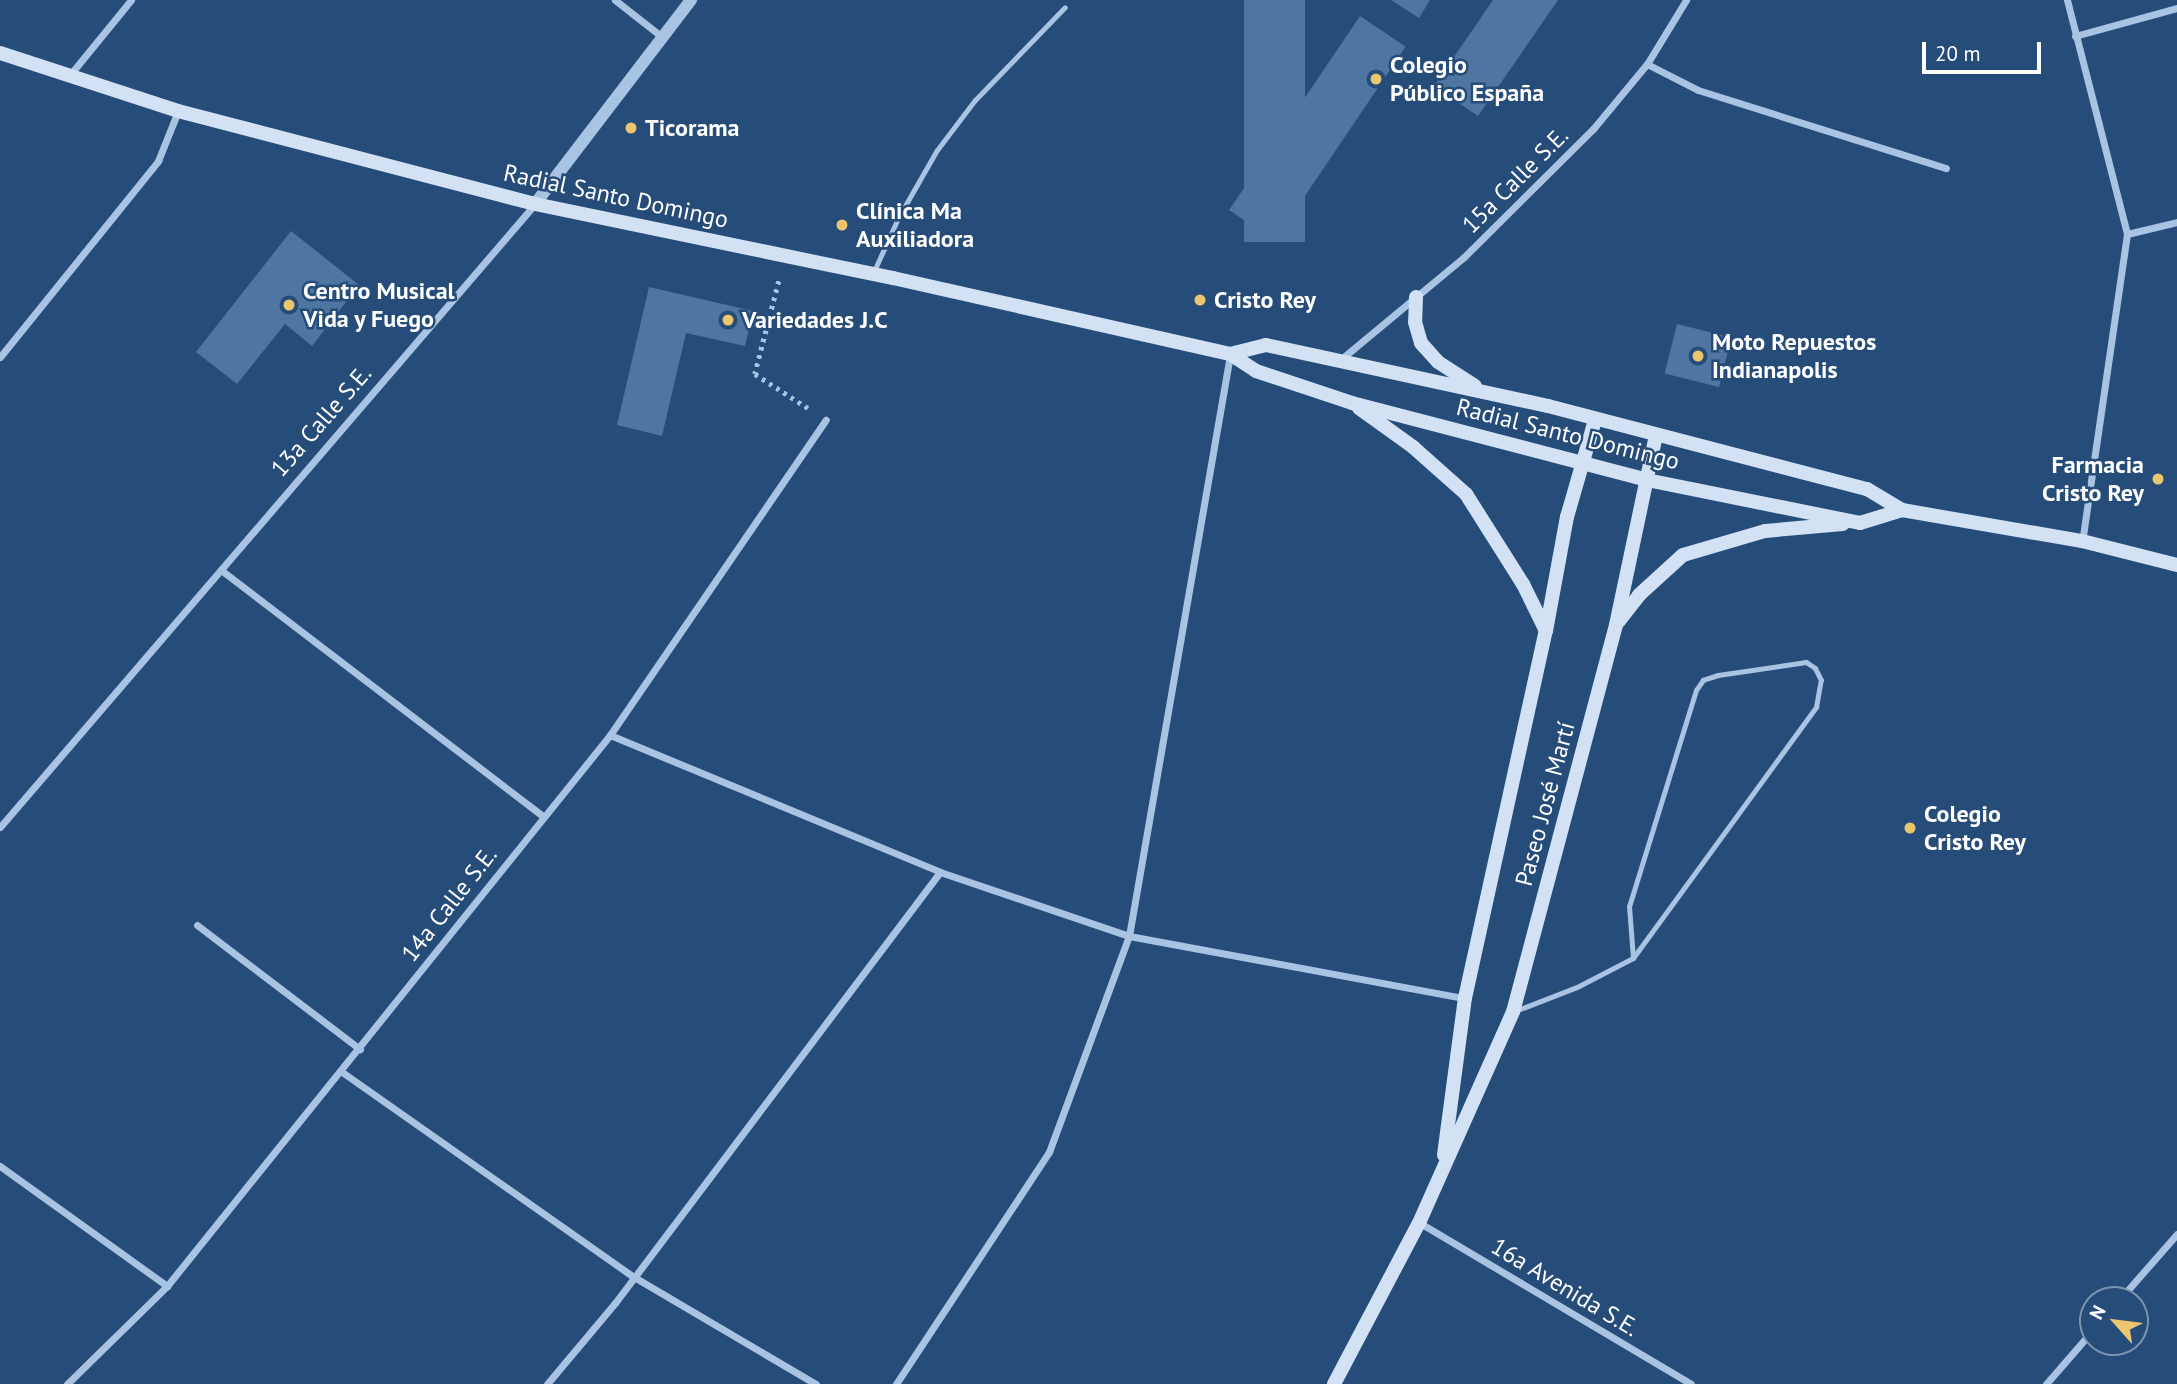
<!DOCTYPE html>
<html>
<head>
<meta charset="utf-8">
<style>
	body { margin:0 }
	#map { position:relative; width:2177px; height:1384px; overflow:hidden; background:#264c79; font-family:"PT Sans",sans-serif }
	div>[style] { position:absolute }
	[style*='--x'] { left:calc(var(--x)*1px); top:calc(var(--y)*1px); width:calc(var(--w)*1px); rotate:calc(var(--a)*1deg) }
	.building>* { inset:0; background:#4f76a3; transform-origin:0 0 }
	.path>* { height:4.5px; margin-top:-2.25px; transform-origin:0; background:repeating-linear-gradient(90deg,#a9c4e3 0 3.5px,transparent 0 8.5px) }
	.service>* { height:5px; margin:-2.5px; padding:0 2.5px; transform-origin:2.5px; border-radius:2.5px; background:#a9c4e3 }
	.minor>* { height:7px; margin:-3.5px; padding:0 3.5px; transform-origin:3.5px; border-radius:3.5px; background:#a9c4e3 }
	.tertiary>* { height:12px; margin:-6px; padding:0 6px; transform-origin:6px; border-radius:6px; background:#a9c4e3 }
	.secondary>* { height:14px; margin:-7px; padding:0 7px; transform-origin:7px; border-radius:7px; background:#d2e1f4 }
	.dots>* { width:19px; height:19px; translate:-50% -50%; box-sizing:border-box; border:4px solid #264c79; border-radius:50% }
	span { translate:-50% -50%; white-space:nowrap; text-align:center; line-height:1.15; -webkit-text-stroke:5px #264c79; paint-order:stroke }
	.poi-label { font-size:24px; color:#fff; font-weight:700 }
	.left { translate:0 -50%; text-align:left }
	.right { translate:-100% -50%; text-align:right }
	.street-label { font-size:24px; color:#fff }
	.north { position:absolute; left:2079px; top:1286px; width:70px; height:70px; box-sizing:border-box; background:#264c79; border:2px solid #7d94af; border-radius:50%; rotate:298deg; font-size:19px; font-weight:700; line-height:28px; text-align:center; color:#fff }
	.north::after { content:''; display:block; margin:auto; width:24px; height:32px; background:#ecc66f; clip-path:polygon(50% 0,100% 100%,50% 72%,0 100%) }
	.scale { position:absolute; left:1922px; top:42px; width:119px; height:32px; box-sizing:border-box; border:4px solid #fff; border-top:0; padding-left:9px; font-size:21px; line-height:24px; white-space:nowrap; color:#fff; -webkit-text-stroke:5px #264c79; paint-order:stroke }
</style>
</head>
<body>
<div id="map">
	<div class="building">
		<i style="left:1244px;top:0;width:61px;height:242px"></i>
		<i style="clip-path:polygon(1391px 0,1430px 0,1419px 18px)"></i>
		<i style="clip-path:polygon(1493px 0,1558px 0,1478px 116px,1434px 86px)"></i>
		<i style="left:1360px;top:16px;width:55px;height:234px;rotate:34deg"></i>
		<i style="clip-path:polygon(291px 231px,359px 285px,312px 346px,285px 324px,237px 384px,196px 352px)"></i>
		<i style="clip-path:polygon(649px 287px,753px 311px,745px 346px,686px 333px,662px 436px,617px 425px)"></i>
		<i style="left:1677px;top:324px;width:56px;height:51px;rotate:14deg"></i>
	</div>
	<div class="path">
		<i style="--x:779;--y:281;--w:96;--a:104.5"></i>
		<i style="--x:755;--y:374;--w:63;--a:32.7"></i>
	</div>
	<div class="service">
		<i style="--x:874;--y:271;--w:58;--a:-65.6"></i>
		<i style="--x:898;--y:218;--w:78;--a:-60.2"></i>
		<i style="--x:937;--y:150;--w:63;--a:-52.8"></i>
		<i style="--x:975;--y:100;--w:129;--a:-45.9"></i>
		<i style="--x:1515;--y:1011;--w:66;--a:-21.2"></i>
		<i style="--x:1577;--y:987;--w:63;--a:-27.4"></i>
		<i style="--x:1633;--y:958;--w:311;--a:-53.9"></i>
		<i style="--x:1816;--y:707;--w:27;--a:-80"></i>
		<i style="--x:1821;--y:680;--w:13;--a:-117"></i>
		<i style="--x:1815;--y:668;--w:11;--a:-146"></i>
		<i style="--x:1806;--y:662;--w:89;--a:171.6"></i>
		<i style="--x:1718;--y:675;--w:16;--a:162"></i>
		<i style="--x:1703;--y:680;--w:12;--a:125"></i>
		<i style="--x:1696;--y:690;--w:226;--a:107.2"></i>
		<i style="--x:1629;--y:906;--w:52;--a:85.6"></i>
	</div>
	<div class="minor">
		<i style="--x:615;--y:0;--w:60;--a:38.2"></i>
		<i style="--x:2067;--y:0;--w:242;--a:75.6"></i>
		<i style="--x:2127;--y:234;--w:310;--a:98.3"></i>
		<i style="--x:2075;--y:36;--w:106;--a:-15.4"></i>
		<i style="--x:1647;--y:64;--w:57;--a:27"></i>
		<i style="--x:1698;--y:90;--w:260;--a:17.5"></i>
		<i style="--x:69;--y:76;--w:98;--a:-50.8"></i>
		<i style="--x:2127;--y:234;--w:51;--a:-13.5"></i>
		<i style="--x:0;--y:357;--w:252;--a:-51.1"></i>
		<i style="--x:158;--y:161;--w:54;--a:-68.2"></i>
		<i style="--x:1340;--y:360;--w:161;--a:-39.7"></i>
		<i style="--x:1464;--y:257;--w:182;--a:-44.8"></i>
		<i style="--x:1593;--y:129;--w:85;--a:-50.3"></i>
		<i style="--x:1647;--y:64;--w:75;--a:-58.6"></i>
		<i style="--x:221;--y:570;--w:404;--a:37.4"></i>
		<i style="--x:610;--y:735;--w:357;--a:22.5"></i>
		<i style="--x:940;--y:872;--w:200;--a:18.7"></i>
		<i style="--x:1129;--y:936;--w:342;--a:10.5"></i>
		<i style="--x:0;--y:827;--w:821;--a:-49.35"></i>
		<i style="--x:197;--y:925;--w:205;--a:37.3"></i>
		<i style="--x:342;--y:1072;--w:357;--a:35.1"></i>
		<i style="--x:634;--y:1277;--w:211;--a:30.5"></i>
		<i style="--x:0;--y:1166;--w:206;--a:35.7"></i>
		<i style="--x:1420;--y:1223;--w:315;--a:30.7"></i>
		<i style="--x:2119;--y:1300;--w:88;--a:-48.7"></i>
		<i style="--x:67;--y:1384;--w:140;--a:-44.4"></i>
		<i style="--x:167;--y:1286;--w:707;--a:-51.2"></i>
		<i style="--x:610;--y:735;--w:382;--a:-55.6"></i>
		<i style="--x:547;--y:1384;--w:106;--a:-50"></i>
		<i style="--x:615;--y:1303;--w:540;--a:-52.98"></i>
		<i style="--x:896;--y:1384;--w:278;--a:-56.6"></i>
		<i style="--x:1049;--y:1152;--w:230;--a:-69.7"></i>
		<i style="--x:1129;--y:936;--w:590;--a:-80.14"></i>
		<i style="--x:2046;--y:1384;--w:72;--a:-49"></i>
	</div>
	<div class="tertiary">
		<i style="--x:535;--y:204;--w:257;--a:-52.6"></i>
	</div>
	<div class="secondary">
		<i style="--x:0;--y:53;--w:187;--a:18"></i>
		<i style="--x:178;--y:111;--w:369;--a:14.6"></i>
		<i style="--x:535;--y:204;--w:366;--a:11.7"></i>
		<i style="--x:893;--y:278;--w:345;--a:12.7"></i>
		<i style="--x:1230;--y:354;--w:31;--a:33"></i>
		<i style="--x:1256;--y:371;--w:101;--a:18.4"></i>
		<i style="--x:1352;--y:403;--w:305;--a:14.6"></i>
		<i style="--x:1647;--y:480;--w:217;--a:11.4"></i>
		<i style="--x:1860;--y:523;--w:44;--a:-17.2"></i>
		<i style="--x:1416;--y:297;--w:25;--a:92"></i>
		<i style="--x:1415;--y:322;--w:22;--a:74"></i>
		<i style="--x:1421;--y:343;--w:25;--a:48"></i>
		<i style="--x:1438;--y:362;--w:44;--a:33"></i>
		<i style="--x:1230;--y:354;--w:37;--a:-14"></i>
		<i style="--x:1266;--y:345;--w:289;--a:12.2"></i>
		<i style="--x:1548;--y:406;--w:330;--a:14.6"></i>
		<i style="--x:1867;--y:489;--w:41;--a:31"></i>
		<i style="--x:1902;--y:510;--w:183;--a:9.8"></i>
		<i style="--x:2082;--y:541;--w:98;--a:14.2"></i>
		<i style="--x:1359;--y:408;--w:67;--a:35.8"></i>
		<i style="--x:1413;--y:447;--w:71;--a:41.6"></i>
		<i style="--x:1466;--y:494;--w:107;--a:57.7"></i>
		<i style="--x:1523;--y:584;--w:52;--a:63.9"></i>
		<i style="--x:1619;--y:621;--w:33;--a:-52"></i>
		<i style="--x:1639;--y:595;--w:59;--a:-42.3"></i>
		<i style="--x:1683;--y:555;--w:85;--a:-16.3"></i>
		<i style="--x:1765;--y:531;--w:78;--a:-5.1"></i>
		<i style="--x:1444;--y:1155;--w:158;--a:-82.4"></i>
		<i style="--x:1465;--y:998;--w:376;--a:-77.6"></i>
		<i style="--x:1546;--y:631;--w:116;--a:-79.6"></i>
		<i style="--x:1567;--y:517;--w:101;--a:-73.9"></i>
		<i style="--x:1334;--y:1384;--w:182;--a:-62.2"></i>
		<i style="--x:1419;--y:1223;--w:231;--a:-66"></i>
		<i style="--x:1513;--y:1012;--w:400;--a:-75.1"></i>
		<i style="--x:1616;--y:625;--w:193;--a:-78.1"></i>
	</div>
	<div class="dots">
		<i style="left:1376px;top:79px;background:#ecc66f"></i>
		<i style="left:631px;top:128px;background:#ecc66f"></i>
		<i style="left:842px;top:225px;background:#ecc66f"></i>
		<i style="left:1200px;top:300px;background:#ecc66f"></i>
		<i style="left:289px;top:305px;background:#ecc66f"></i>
		<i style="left:728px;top:320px;background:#ecc66f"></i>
		<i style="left:1698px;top:356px;background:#ecc66f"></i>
		<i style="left:2158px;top:479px;background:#ecc66f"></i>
		<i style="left:1910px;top:828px;background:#ecc66f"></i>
	</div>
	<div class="poi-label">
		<span class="left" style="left:1390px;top:79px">Colegio<br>Público España</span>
		<span class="left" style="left:645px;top:128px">Ticorama</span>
		<span class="left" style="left:856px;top:225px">Clínica Ma<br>Auxiliadora</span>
		<span class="left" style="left:303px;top:305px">Centro Musical<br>Vida y Fuego</span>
		<span class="left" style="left:1214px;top:300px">Cristo Rey</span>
		<span class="left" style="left:742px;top:320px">Variedades J.C</span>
		<span class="left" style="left:1712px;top:356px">Moto Repuestos<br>Indianapolis</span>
		<span class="right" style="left:2144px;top:479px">Farmacia<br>Cristo Rey</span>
		<span class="left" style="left:1924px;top:828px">Colegio<br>Cristo Rey</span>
	</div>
	<div class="street-label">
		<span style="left:1515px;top:180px;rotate:-45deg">15a Calle S.E.</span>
		<span style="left:616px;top:196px;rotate:12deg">Radial Santo Domingo</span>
		<span style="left:321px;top:421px;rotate:-49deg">13a Calle S.E.</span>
		<span style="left:1568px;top:434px;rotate:14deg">Radial Santo Domingo</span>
		<span style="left:1545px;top:804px;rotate:-75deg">Paseo José Martí</span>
		<span style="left:449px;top:904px;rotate:-52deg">14a Calle S.E.</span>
		<span style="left:1565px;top:1287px;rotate:31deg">16a Avenida S.E.</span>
	</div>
	<div class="north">N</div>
	<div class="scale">20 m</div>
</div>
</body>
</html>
